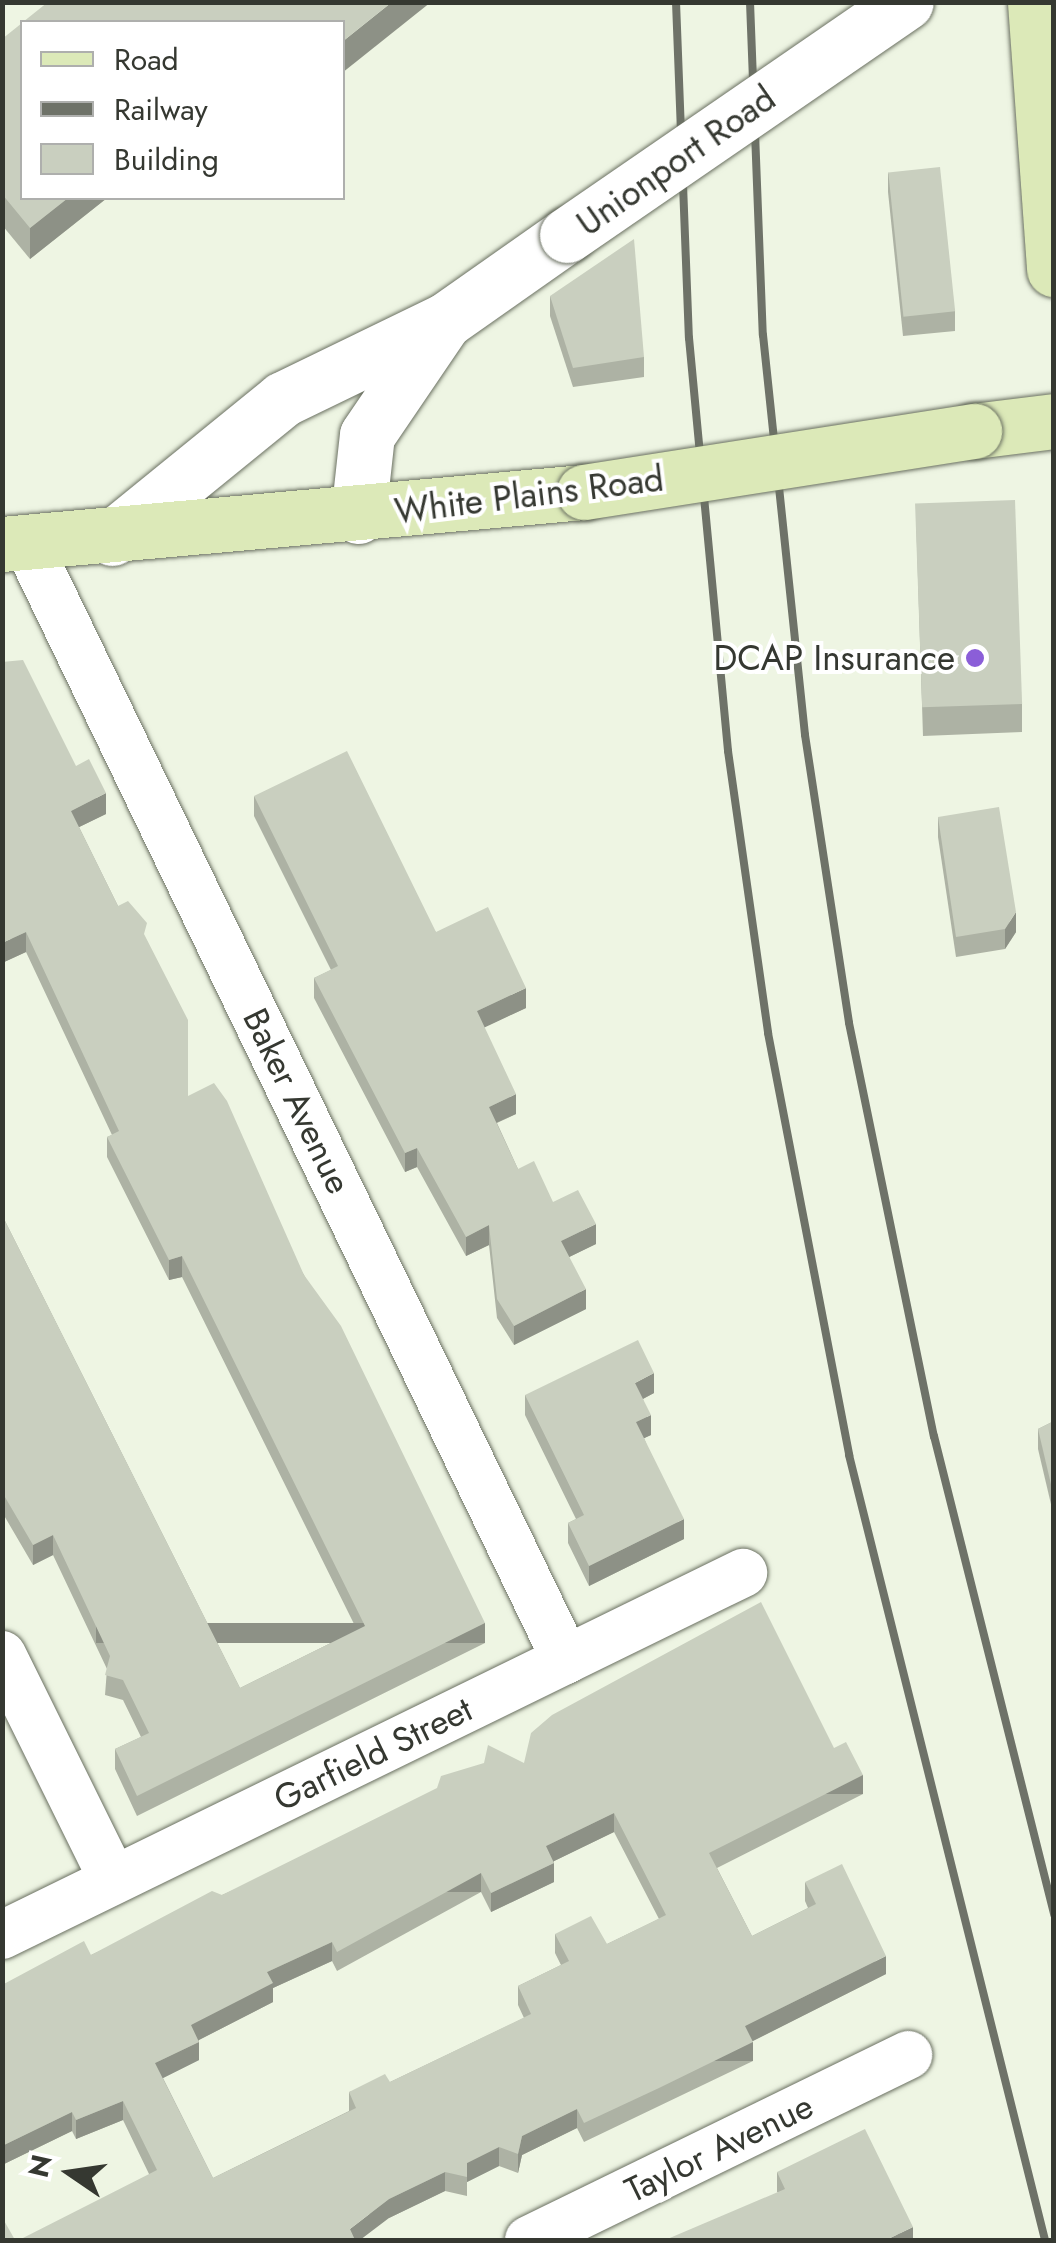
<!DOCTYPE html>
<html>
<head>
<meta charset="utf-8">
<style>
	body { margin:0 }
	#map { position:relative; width:1056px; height:2243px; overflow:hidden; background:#eef5e3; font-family:Jost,sans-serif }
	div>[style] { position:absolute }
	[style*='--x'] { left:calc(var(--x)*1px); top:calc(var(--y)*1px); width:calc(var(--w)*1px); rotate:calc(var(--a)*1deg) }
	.roads { filter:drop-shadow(0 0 2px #6a7061) drop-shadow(0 0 2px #6a7061) }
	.minor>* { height:48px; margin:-24px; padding:0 24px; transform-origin:24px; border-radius:24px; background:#fff }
	.tertiary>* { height:55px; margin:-27.5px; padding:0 27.5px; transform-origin:27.5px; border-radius:27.5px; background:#fff }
	.secondary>* { height:55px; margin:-27.5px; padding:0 27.5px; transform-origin:27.5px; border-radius:27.5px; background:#dce9b8 }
	.rail>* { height:8px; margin:-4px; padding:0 4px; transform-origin:4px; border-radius:4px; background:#6e7268 }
	.bridges { filter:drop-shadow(0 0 2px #6a7061) drop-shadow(0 0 2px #6a7061) }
	.tertiary-bridge>* { height:55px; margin:-27.5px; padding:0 27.5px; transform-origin:27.5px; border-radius:27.5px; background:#fff }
	.secondary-bridge>* { height:55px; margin:-27.5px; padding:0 27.5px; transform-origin:27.5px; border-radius:27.5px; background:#dce9b8 }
	.wall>* { inset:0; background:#adb2a4 }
	.shaded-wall>* { inset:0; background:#8d9186; transform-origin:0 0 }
	.building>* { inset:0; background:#c9cfbf; transform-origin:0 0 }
	.dots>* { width:28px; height:28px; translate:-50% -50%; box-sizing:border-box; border:5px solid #fff; border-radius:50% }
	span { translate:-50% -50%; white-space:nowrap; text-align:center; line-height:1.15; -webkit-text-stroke:8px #fff; paint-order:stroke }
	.street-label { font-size:35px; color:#353831 }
	.poi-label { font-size:35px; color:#353831 }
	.right { translate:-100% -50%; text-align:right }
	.frame { position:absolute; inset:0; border:5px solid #353831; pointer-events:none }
	.legend { position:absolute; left:20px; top:20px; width:325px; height:180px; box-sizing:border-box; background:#fff; border:2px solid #aeafad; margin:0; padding:12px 18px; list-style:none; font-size:30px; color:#353831 }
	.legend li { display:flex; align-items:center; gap:20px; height:50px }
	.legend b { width:50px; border:2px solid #aeafad }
	.north { position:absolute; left:20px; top:2123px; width:100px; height:100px; -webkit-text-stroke:8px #fff; paint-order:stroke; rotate:283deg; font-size:28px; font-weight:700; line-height:40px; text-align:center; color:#353831 }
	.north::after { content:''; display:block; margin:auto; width:35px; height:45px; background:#353831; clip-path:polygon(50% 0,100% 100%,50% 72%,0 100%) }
</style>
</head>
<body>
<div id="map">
	<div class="roads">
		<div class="minor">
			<i style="--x:27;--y:543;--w:1240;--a:64.24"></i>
			<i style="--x:2;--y:1655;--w:251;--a:63.7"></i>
			<i style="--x:2;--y:1935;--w:825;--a:-26.04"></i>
			<i style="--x:529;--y:2240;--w:422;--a:-26"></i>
		</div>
		<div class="tertiary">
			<i style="--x:358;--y:516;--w:81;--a:-83.7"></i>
			<i style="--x:367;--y:435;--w:135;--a:-55.8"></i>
			<i style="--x:112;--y:538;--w:220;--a:-39.1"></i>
			<i style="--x:283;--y:399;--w:181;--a:-25.9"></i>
			<i style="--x:446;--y:320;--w:148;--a:-35.1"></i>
		</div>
		<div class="secondary">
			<i style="--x:1035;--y:2;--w:268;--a:85.9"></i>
			<i style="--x:974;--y:431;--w:81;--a:-7.1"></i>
			<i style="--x:2;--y:544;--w:584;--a:-5.11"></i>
		</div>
	</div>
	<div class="rail">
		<i style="--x:676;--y:2;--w:336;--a:87.8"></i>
		<i style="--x:689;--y:338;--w:415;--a:84.6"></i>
		<i style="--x:728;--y:751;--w:285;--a:81.9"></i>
		<i style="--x:768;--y:1033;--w:430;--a:79.1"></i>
		<i style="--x:849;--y:1455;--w:809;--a:75.98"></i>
		<i style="--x:750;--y:2;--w:333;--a:87.8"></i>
		<i style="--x:763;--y:335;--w:402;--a:84"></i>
		<i style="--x:805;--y:735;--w:291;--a:81.3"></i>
		<i style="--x:849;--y:1023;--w:422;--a:78.4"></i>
		<i style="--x:934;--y:1436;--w:494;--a:75.9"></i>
	</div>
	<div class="bridges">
		<div class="tertiary-bridge">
			<i style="--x:567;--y:235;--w:411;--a:-34.5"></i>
		</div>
		<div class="secondary-bridge">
			<i style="--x:584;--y:492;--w:395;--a:-8.9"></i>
		</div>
	</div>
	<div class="wall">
		<i style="clip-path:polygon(2px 39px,107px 198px,30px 259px,2px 225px)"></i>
		<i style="clip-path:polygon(888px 172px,955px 311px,955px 331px,903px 336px,888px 192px)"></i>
		<i style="clip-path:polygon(550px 296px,644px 357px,644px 377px,573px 387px,550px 316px)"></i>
		<i style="clip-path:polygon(916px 517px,1022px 704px,1022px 732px,923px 736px)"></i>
		<i style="clip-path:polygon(76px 766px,106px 814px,79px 827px,118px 906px,147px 941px,188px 1096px,304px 1275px,485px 1643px,137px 1816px,115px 1769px,115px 1749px,141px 1737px,123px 1700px,105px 1695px,107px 1669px,53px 1555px,33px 1565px,2px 1512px,2px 1215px,240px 1688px,357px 1630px,182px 1277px,169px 1280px,107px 1157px,107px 1137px,112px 1135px,26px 952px,2px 963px)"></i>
		<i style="clip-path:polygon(254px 796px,436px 932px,526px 1008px,484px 1027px,516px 1114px,497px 1123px,518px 1169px,596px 1244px,569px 1257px,586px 1309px,514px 1345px,497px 1318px,489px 1245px,466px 1256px,417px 1167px,405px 1172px,314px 998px,314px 978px,331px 970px,254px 816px)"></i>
		<i style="clip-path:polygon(938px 817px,1016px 932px,1005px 949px,956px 957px,938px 837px)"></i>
		<i style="clip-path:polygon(654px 1393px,643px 1399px,651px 1435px,644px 1438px,684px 1539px,589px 1586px,568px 1543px,568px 1523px,576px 1519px,525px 1415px,525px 1395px)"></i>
		<i style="clip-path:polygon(1054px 1421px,1054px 1517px,1038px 1449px,1038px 1429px)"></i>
		<i style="clip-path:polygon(evenodd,834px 1748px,863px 1794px,717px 1868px,752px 1936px,808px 1908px,805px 1901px,805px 1882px,886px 1974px,752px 2041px,753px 2061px,584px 2142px,577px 2128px,522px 2155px,518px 2173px,499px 2166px,467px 2182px,467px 2196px,445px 2191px,389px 2218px,149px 2174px,123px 2120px,76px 2139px,72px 2131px,2px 2165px,2px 1985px,91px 1955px,222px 1895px,524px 1763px,834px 1748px,614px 1832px,659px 1919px,607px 1944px,555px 1934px,555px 1953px,561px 1965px,518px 1986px,518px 2005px,524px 2018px,390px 2082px,349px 2092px,349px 2111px,213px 2178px,163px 2078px,199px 2060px,199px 2040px,273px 2002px,273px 1988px,332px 1961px,337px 1971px,481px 1892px,491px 1912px,554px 1882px,554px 1861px,614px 1832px)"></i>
		<i style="clip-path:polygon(777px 2172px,913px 2240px,777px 2192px)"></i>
	</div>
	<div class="shaded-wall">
		<i style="clip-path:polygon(392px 2px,431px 2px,342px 73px,342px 42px)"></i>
		<i style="clip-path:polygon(68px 198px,107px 198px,30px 259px,30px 228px)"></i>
		<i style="clip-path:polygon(106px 793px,106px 814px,71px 831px,71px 811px)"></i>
		<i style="clip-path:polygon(1016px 912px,1016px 932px,1005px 949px,1005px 929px)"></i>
		<i style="clip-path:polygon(26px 932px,26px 952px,2px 963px,2px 943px)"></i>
		<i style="clip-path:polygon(526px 988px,526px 1008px,477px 1031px,477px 1011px)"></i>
		<i style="clip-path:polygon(516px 1094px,516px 1114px,489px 1126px,489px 1107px)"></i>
		<i style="clip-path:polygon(417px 1148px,417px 1167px,405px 1172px,405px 1153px)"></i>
		<i style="clip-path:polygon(596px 1224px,596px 1244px,561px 1261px,561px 1241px)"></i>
		<i style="clip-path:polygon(489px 1225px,489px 1245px,466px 1256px,466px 1237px)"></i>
		<i style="clip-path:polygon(182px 1256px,182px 1277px,169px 1280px,169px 1260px)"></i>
		<i style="clip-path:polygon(586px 1289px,586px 1309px,514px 1345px,514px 1326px)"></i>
		<i style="clip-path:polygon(654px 1373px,654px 1393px,635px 1403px,635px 1383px)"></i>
		<i style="clip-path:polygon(651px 1415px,651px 1435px,636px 1442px,636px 1422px)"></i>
		<i style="clip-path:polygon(684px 1519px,684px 1539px,589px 1586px,589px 1566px)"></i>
		<i style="clip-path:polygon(53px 1535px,53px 1555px,33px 1565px,33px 1545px)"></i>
		<i style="left:485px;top:1623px;width:20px;height:389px;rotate:90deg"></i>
		<i style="left:863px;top:1775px;width:19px;height:173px;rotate:90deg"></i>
		<i style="clip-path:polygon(614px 1813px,614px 1832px,546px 1865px,546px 1846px)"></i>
		<i style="clip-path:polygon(554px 1863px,554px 1882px,491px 1912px,491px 1893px)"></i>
		<i style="left:481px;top:1873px;width:19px;height:164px;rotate:90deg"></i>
		<i style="clip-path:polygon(332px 1942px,332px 1961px,273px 1988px,273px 2002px,191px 2044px,191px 2025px,267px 1972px)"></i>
		<i style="clip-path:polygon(886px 1956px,886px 1974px,745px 2045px,745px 2026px)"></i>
		<i style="clip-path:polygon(199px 2042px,199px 2060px,155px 2082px,155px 2063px)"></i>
		<i style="left:753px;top:2042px;width:19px;height:187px;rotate:90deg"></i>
		<i style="clip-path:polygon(123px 2101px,123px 2120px,76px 2139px,76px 2120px)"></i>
		<i style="clip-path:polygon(577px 2109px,577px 2128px,522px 2155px,518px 2173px,518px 2154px,522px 2136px)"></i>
		<i style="clip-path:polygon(72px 2112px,72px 2131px,2px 2165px,2px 2146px)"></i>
		<i style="clip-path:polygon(499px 2147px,499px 2166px,467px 2182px,467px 2196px,467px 2163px)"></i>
		<i style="clip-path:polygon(445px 2172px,445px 2191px,389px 2218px,360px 2240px,350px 2240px,350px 2229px,389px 2199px)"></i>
		<i style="clip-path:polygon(913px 2227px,913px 2240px,886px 2240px)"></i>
	</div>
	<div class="building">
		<i style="clip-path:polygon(48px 2px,392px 2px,342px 42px,342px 22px,23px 22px)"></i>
		<i style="clip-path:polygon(22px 23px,22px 198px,68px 198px,30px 228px,2px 194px,2px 39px)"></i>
		<i style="left:940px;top:167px;width:145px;height:52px;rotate:84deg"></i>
		<i style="clip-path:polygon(634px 239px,644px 357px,573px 368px,550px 296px)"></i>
		<i style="left:1015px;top:500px;width:204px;height:100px;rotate:88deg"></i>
		<i style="clip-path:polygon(23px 660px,76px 766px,89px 759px,106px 793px,71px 811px,118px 906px,128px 901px,147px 923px,144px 934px,188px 1020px,188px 1096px,214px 1083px,227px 1101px,304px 1275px,341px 1326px,485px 1623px,137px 1796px,115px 1749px,149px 1733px,123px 1680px,105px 1675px,110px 1656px,53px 1535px,33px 1545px,2px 1492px,2px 1215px,240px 1688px,365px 1626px,182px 1256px,169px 1260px,107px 1137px,119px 1131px,26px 932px,2px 943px,2px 662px)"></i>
		<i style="clip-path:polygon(347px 751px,436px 932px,488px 907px,526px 988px,477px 1011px,516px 1094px,489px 1107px,518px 1169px,534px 1161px,553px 1202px,578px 1190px,596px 1224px,561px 1241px,586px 1289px,514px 1326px,497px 1299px,489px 1225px,466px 1237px,417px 1148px,405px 1153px,314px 978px,338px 966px,254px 796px)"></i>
		<i style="clip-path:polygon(999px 807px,1016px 912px,1005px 929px,956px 937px,938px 817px)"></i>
		<i style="clip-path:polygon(638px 1340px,654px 1373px,635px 1383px,651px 1415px,636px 1422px,684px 1519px,589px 1566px,568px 1523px,584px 1515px,525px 1395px)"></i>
		<i style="clip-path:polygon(1054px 1421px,1054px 1497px,1038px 1429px)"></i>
		<i style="clip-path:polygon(evenodd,761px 1602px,834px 1748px,846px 1742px,863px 1775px,709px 1853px,752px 1936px,816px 1904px,805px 1882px,842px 1864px,886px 1956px,745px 2026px,753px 2042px,659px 2088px,584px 2123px,577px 2109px,522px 2136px,518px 2154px,499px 2147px,467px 2163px,467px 2177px,445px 2172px,389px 2199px,350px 2229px,355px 2240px,19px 2240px,157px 2170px,123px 2101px,76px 2120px,72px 2112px,2px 2146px,2px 1985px,84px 1941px,91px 1955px,212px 1891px,222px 1895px,437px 1788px,441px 1776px,484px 1763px,488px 1745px,524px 1763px,531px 1733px,552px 1715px,761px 1602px,614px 1813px,666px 1915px,607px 1944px,591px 1916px,555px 1934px,569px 1961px,518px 1986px,531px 2014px,390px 2082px,385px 2074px,349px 2092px,356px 2108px,213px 2178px,155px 2063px,199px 2042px,191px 2025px,273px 1983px,267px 1972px,332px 1942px,337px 1952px,481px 1873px,491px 1893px,554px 1863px,546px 1846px,614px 1813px)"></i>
		<i style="clip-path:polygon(865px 2129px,913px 2227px,886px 2240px,665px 2240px,785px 2189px,777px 2172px)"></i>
		<i style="clip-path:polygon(2px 2217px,15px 2240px,2px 2240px)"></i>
	</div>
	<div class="dots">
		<i style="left:975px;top:658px;background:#8b5ed8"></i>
	</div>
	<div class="street-label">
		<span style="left:676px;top:161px;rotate:-35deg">Unionport Road</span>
		<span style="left:529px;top:495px;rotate:-7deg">White Plains Road</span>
		<span style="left:297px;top:1101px;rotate:64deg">Baker Avenue</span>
		<span style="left:373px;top:1754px;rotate:-26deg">Garfield Street</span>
		<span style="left:719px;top:2148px;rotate:-26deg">Taylor Avenue</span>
	</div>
	<div class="poi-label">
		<span class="right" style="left:955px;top:658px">DCAP Insurance</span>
	</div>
	<div class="frame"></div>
	<ul class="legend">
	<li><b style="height:12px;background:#dce9b8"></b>Road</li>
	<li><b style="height:12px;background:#6e7268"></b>Railway</li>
	<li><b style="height:28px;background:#c9cfbf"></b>Building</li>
	</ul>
	<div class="north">N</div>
</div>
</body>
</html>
